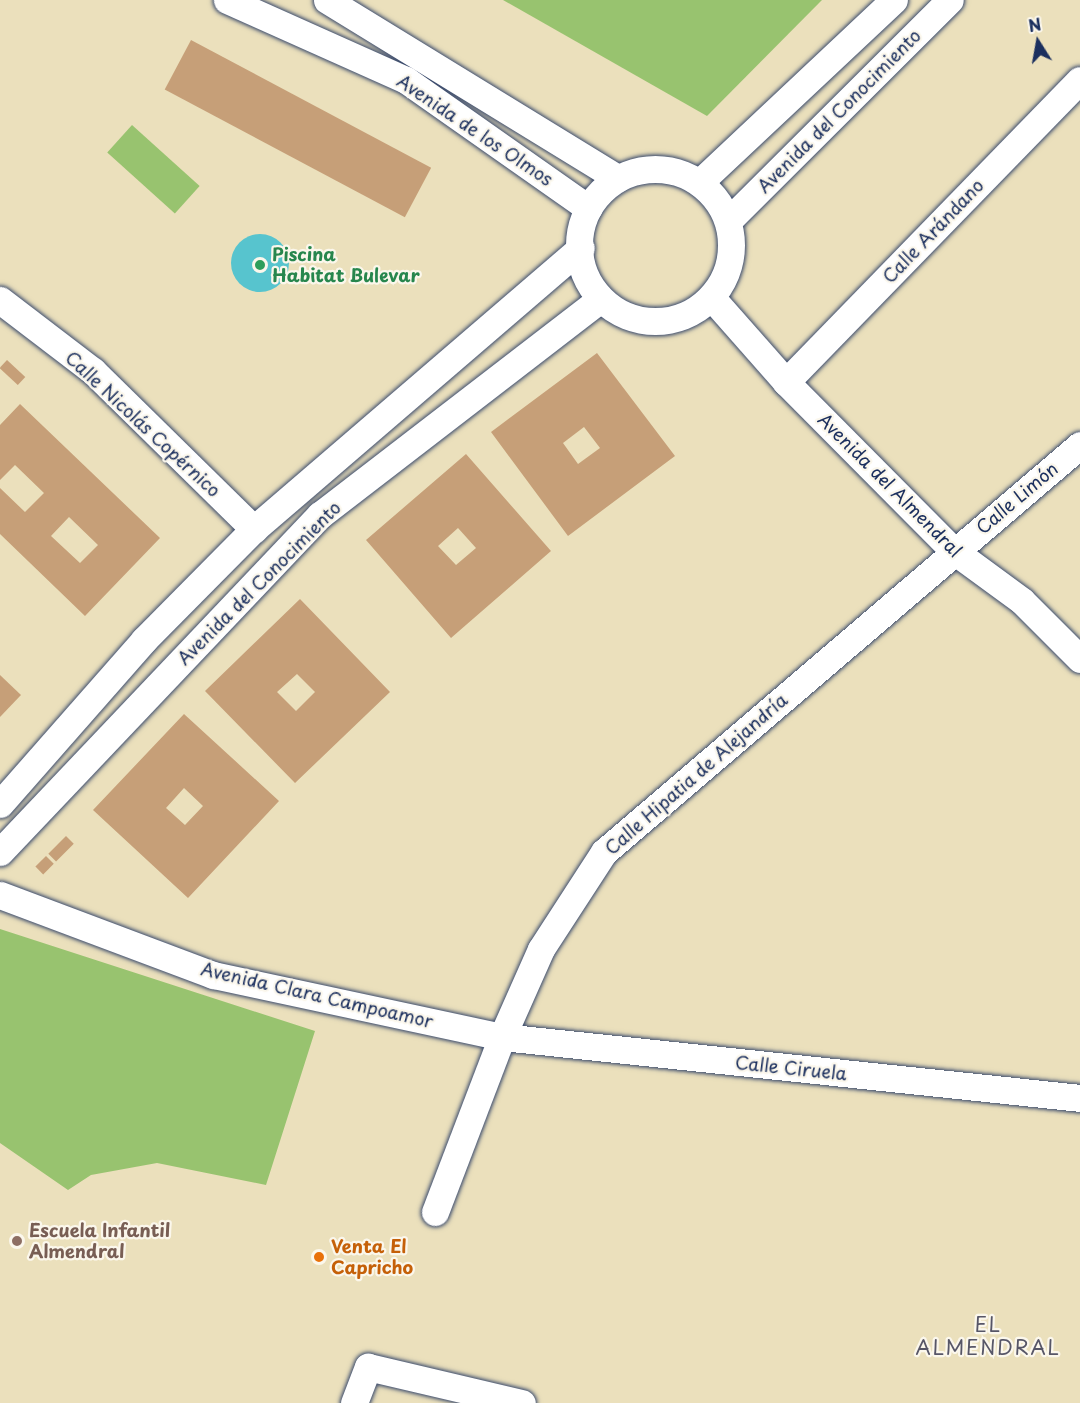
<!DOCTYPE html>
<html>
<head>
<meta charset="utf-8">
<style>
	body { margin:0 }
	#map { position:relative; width:1080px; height:1403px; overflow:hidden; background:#ebe0bc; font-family:"Playpen Sans",sans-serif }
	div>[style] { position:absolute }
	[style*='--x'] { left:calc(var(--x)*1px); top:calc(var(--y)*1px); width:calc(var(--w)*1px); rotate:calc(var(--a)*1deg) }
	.green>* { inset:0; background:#98c36f; transform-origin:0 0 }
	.water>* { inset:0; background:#57c4ce }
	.round { border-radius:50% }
	.building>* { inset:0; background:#c69f78; transform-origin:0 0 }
	.roads { filter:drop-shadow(0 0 2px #3a4a6c) drop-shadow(0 0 2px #3a4a6c) }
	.minor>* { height:27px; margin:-13.5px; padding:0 13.5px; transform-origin:13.5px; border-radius:13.5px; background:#fff }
	.minor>.ring { margin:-13.5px; padding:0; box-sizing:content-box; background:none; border:27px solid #fff; border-radius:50% }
	.dots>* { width:16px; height:16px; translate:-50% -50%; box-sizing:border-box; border:3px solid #fbf7ec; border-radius:50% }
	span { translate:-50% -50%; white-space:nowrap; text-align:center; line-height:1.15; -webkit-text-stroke:4.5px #fbf7ec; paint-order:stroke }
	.street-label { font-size:18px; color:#1b2f5e }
	.leisure-label { font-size:18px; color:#27864d; font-weight:700 }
	.left { translate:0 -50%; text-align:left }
	.education-label { font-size:18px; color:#785e54; font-weight:700 }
	.food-label { font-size:18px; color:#c56008; font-weight:700 }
	.neighbourhood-label { font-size:20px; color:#575667; letter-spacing:1.5px }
	.north { position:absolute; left:1008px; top:12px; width:60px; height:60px; -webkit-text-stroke:4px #fbf7ec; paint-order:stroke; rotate:349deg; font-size:16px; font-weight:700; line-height:24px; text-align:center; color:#1b2f5e }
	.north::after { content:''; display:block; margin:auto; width:21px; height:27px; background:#1b2f5e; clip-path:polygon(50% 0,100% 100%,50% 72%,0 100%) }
</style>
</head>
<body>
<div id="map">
	<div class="green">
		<i style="clip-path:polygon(503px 0,822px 0,707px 116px)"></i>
		<i style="left:132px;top:125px;width:91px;height:37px;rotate:42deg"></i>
		<i style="clip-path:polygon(0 929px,315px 1031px,266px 1185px,157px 1163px,91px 1175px,68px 1190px,0 1143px)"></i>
	</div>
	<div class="water">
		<i class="round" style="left:231px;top:234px;width:58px;height:58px"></i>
	</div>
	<div class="building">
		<i style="left:191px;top:40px;width:272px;height:56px;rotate:28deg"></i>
		<i style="clip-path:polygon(evenodd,597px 353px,675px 456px,568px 536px,491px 432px,597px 353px,584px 427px,600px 448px,578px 464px,563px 443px,584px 427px)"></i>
		<i style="left:7px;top:360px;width:25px;height:11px;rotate:43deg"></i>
		<i style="clip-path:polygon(evenodd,20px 404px,160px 538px,85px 616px,0 534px,0 488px,25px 512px,44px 493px,15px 465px,0 480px,0 425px,20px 404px,69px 517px,98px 545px,80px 563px,51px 536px,69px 517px)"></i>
		<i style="clip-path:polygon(evenodd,466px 454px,551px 551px,451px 638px,366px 540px,466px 454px,458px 528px,476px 548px,456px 565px,438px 546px,458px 528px)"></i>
		<i style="clip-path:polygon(evenodd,300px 599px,390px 692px,295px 783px,205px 691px,300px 599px,297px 674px,315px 692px,296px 711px,277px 692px,297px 674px)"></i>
		<i style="clip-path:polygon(0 675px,21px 695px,0 717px)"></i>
		<i style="clip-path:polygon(evenodd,184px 714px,279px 801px,188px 898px,93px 810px,184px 714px,184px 788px,203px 806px,185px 825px,166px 808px,184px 788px)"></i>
		<i style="left:66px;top:836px;width:11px;height:25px;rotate:45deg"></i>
		<i style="left:46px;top:856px;width:11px;height:15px;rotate:45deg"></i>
	</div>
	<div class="roads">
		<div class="minor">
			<i style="--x:227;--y:0;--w:196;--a:24.1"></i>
			<i style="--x:406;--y:80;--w:223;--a:35.1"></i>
			<i style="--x:327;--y:0;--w:341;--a:31.5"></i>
			<i class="ring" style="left:579px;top:169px;width:125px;height:125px"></i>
			<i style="--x:700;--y:182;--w:266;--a:-43.2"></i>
			<i style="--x:728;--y:221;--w:313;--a:-44.9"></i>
			<i style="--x:712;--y:298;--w:112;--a:48.6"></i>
			<i style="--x:786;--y:382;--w:238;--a:45.2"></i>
			<i style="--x:954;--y:551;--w:84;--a:36.3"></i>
			<i style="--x:1022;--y:601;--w:82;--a:45"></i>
			<i style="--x:0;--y:300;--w:117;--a:37.4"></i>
			<i style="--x:93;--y:371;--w:226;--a:44.5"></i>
			<i style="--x:786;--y:382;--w:421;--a:-45.8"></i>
			<i style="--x:0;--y:804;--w:218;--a:-48.7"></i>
			<i style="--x:144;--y:640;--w:156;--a:-45.3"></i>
			<i style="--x:254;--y:529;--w:431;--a:-40.7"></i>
			<i style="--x:0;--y:852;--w:465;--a:-46.5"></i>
			<i style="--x:320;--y:515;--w:354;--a:-37.6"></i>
			<i style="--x:0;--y:895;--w:228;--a:20.6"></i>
			<i style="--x:213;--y:975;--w:296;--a:12.1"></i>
			<i style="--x:502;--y:1037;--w:581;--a:6.02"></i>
			<i style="--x:435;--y:1212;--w:187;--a:-69.1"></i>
			<i style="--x:502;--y:1037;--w:96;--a:-66.1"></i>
			<i style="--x:541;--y:949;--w:116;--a:-57"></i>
			<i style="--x:604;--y:852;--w:626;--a:-40.53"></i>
			<i style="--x:354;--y:1403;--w:39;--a:-69"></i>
			<i style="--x:368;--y:1367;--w:158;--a:13.2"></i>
		</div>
	</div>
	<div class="dots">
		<i style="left:260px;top:265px;background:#2e9e5b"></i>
		<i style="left:17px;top:1241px;background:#8d6e63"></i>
		<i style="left:319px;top:1257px;background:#e8710a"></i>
	</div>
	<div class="street-label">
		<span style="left:839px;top:111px;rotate:-45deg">Avenida del Conocimiento</span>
		<span style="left:475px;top:130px;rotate:34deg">Avenida de los Olmos</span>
		<span style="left:933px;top:231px;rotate:-46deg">Calle Arándano</span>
		<span style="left:143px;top:424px;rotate:43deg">Calle Nicolás Copérnico</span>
		<span style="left:890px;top:485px;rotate:45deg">Avenida del Almendral</span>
		<span style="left:1017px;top:498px;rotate:-40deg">Calle Limón</span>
		<span style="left:259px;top:583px;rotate:-45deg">Avenida del Conocimiento</span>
		<span style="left:696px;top:774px;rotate:-41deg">Calle Hipatia de Alejandría</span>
		<span style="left:317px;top:995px;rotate:13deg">Avenida Clara Campoamor</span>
		<span style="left:791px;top:1068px;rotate:6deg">Calle Ciruela</span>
	</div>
	<div class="leisure-label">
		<span class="left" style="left:272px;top:265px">Piscina<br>Habitat Bulevar</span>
	</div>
	<div class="education-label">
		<span class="left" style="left:29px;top:1241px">Escuela Infantil<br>Almendral</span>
	</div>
	<div class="food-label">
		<span class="left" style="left:331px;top:1257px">Venta El<br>Capricho</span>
	</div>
	<div class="neighbourhood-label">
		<span style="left:988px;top:1336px">EL<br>ALMENDRAL</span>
	</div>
	<div class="north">N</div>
</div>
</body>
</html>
